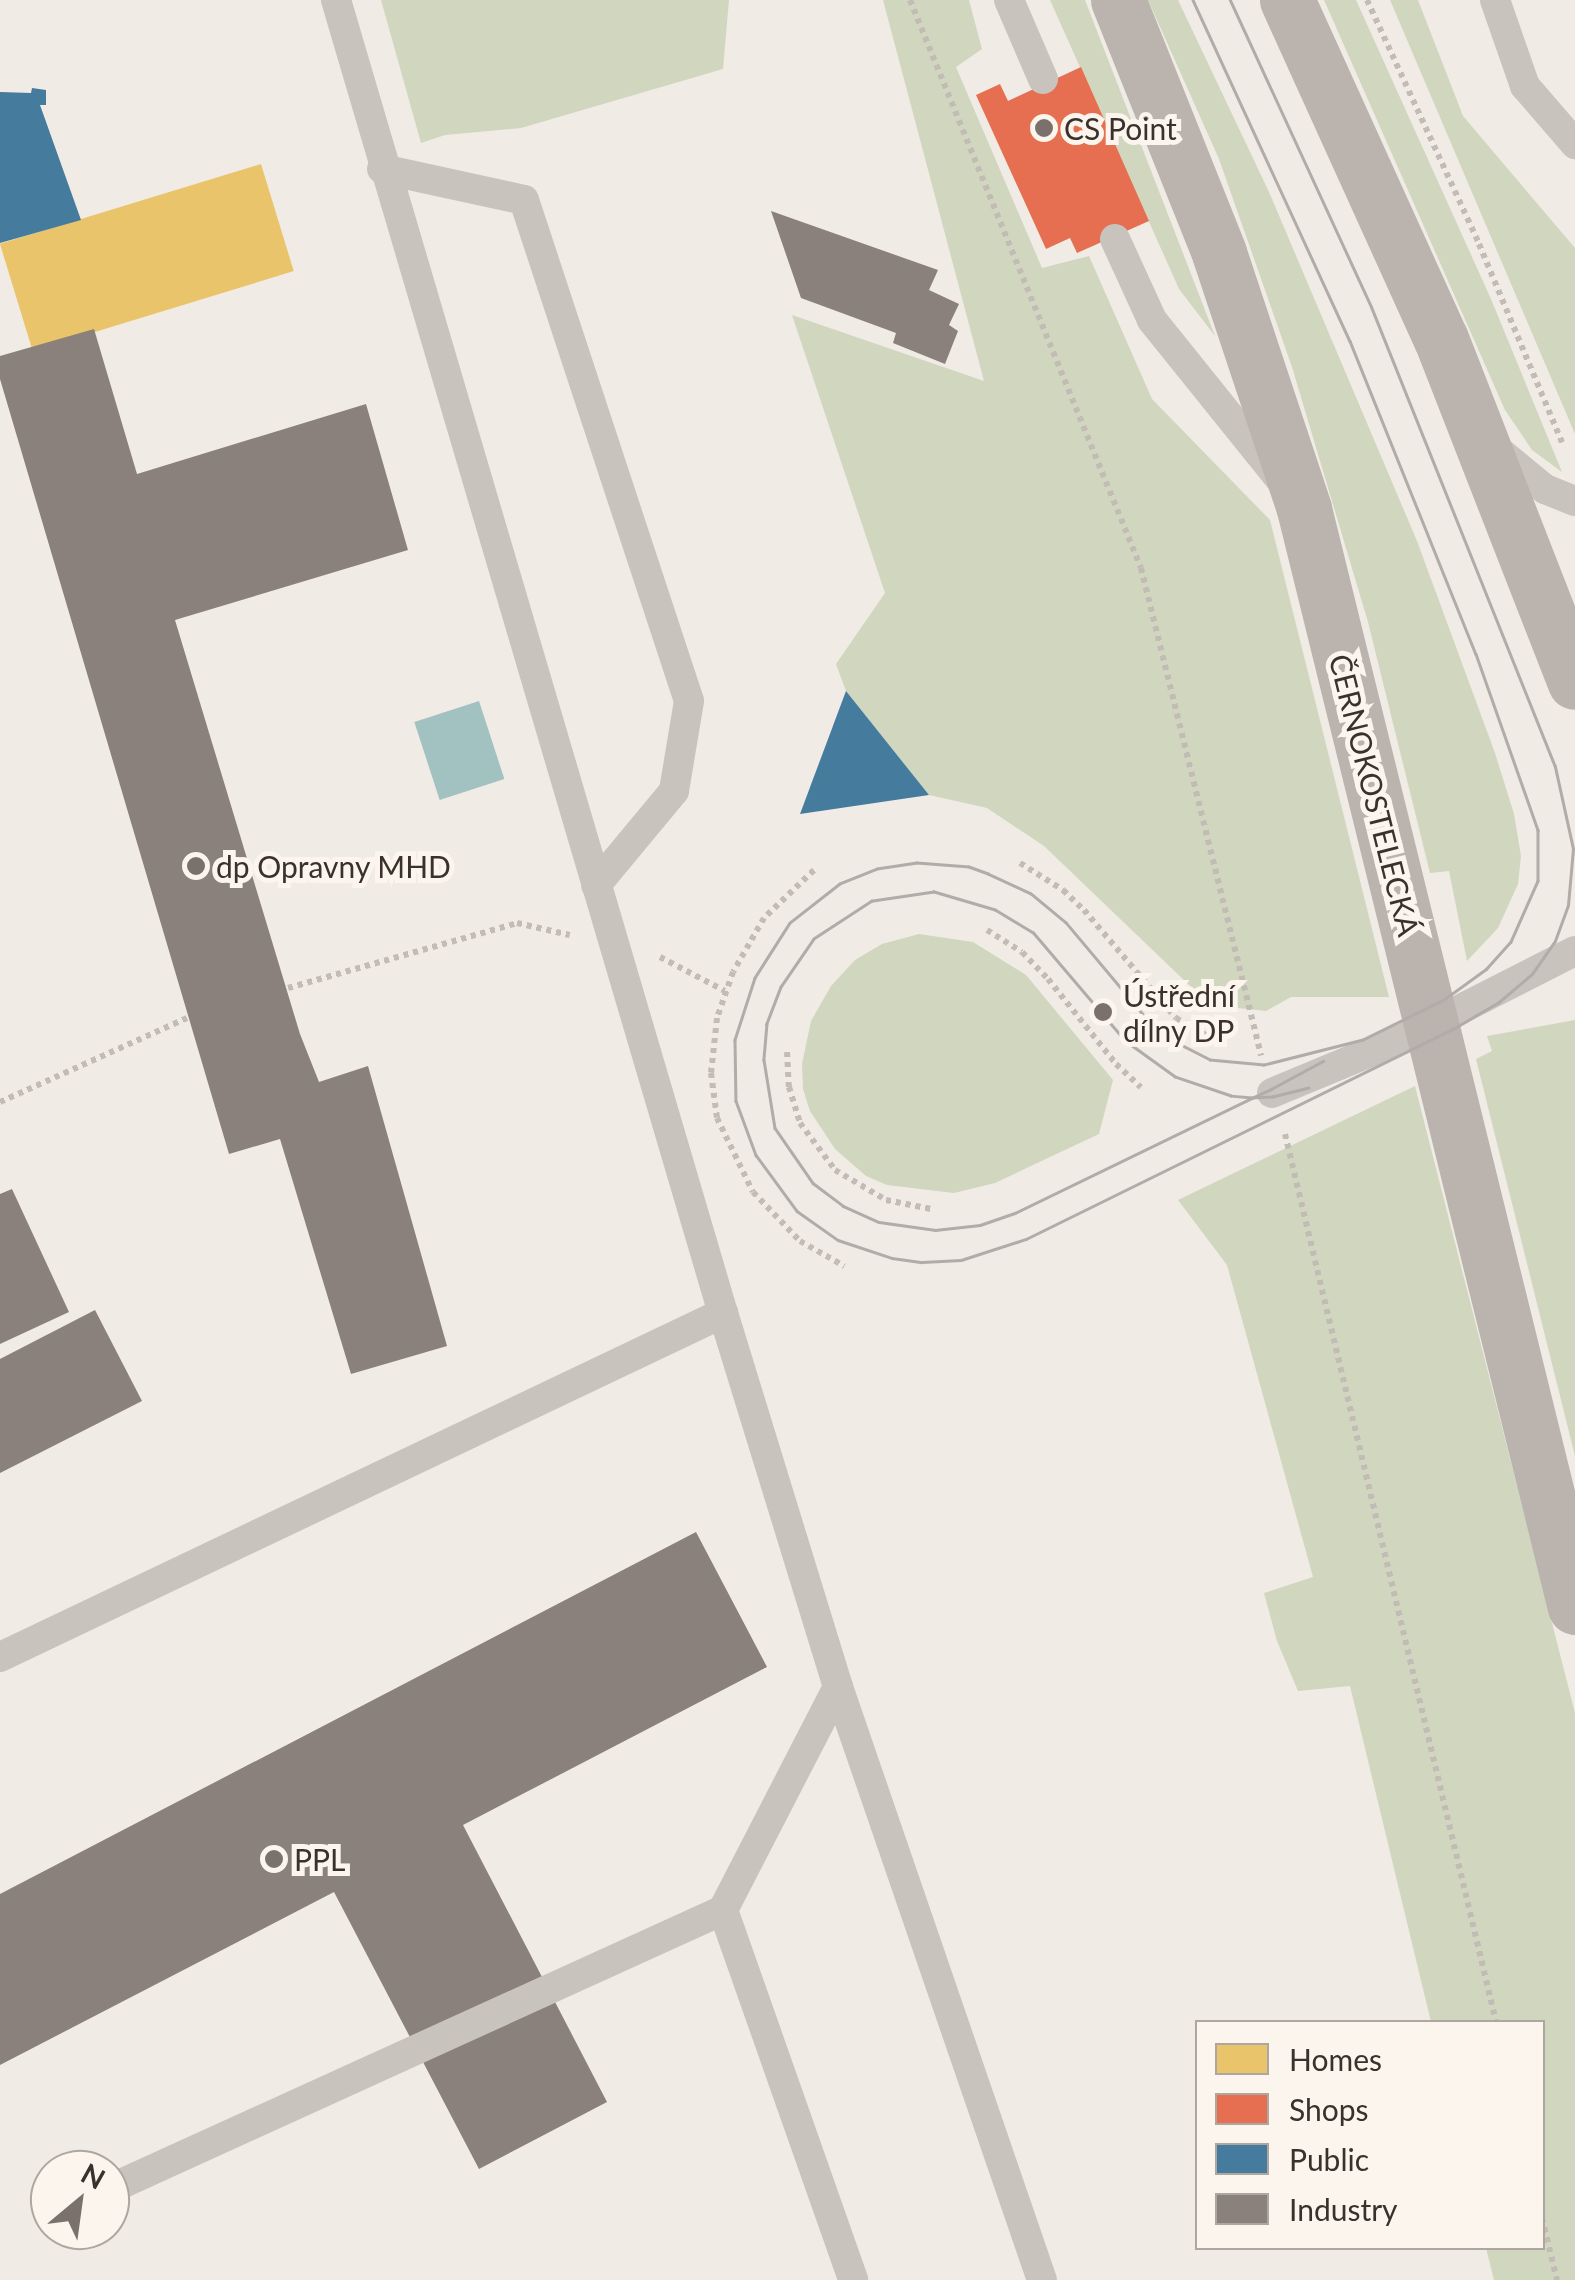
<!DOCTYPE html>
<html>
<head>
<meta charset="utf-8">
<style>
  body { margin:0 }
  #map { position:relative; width:1575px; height:2280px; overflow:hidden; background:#f0ebe5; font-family:Lato,sans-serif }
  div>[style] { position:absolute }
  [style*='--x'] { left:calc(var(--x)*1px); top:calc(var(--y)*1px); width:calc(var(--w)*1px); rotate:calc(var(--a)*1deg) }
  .green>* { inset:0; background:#d1d6bf }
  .water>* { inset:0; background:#a1c2c1; transform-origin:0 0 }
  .homes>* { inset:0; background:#e9c46a; transform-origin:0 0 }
  .shops>* { inset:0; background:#e76f51 }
  .public>* { inset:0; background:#457b9d }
  .industry>* { inset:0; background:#8a817c }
  .path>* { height:6px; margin-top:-3px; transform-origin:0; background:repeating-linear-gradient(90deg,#c2bbb6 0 5px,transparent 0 10px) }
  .service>* { height:30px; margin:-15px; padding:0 15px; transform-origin:15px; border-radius:15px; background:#c9c3be }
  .secondary>* { height:55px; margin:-27.5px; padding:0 27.5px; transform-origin:27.5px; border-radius:27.5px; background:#bab3ae }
  .tram>* { height:2.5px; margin:-1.25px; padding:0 1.25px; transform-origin:1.25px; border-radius:1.25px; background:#b1aca8 }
  .dots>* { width:28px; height:28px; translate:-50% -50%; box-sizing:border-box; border:5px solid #fbf5ee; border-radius:50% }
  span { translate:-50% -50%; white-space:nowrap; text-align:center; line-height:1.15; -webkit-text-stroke:10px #fbf5ee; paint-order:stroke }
  .poi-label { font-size:30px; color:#3b302b }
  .left { translate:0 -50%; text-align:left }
  .street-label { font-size:30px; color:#3b302b }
  .legend { position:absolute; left:1195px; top:2020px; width:350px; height:230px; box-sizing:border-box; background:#fbf5ee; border:2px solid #aea6a0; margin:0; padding:12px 18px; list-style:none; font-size:30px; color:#3b302b }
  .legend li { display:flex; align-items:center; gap:20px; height:50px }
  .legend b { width:50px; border:2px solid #aea6a0 }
  .north { position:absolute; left:30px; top:2150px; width:100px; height:100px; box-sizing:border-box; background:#fbf5ee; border:2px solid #aea6a0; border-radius:50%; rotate:29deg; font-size:28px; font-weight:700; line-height:40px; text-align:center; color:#3b302b }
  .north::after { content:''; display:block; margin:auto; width:35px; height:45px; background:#7a716c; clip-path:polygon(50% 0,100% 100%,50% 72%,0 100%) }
</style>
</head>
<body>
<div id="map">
  <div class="green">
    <div style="clip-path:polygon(381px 0,729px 0,723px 69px,521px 128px,445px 135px,421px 143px)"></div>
    <div style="clip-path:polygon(883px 0,969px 0,982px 49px,956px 67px,1042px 268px,1089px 256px,1152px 399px,1270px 520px,1389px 997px,1291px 997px,1266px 1011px,1210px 1005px,1044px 846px,987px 808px,929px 795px,846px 691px,836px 664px,885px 593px,792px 315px,984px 381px)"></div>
    <div style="clip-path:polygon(1050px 0,1085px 0,1215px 336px,1179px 289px)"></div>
    <div style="clip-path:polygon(1148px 0,1178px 0,1269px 192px,1417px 541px,1495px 753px,1514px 814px,1521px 856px,1518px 884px,1498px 928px,1467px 961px,1449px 871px,1430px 873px,1368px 622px,1292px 367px,1219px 159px)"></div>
    <div style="clip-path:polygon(1324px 0,1356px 0,1491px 299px,1562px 472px,1532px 450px,1505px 410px)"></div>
    <div style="clip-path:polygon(1390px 0,1418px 0,1463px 116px,1575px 248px,1575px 434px)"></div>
    <div style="clip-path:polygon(919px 934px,973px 942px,1026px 975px,1113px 1080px,1099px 1134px,995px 1183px,954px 1193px,887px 1185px,866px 1176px,835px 1149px,810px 1111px,803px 1089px,802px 1064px,811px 1021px,831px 986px,855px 960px,882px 944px)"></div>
    <div style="clip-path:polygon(1575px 1020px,1575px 1456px,1476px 1059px,1492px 1051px,1487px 1036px)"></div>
    <div style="clip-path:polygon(1415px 1086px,1575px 1713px,1575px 2280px,1494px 2280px,1486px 2248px,1542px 2248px,1542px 2022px,1431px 2022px,1350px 1686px,1298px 1691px,1277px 1641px,1264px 1593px,1313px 1577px,1227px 1265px,1178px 1200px)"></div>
  </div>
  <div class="water">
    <div style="left:479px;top:701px;width:82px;height:68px;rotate:72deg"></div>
  </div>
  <div class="homes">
    <div style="left:261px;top:164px;width:112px;height:273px;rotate:73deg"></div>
  </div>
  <div class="shops">
    <div style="clip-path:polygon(1081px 67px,1149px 221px,1077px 253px,1070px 238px,1046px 249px,976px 95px,1000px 84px,1008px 101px)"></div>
  </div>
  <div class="public">
    <div style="clip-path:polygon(32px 88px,46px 90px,46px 105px,40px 105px,81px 220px,0 243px,0 92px,31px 93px)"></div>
    <div style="clip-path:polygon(846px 691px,929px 795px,800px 814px)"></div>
  </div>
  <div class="industry">
    <div style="clip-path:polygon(771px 211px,938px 270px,929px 290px,959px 304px,949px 325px,958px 331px,945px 364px,893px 343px,896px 333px,801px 298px)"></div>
    <div style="clip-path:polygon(94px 329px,137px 474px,366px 404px,408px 550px,175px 620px,300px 1034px,319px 1082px,368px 1066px,447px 1346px,351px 1374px,280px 1139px,229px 1154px,0 379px,0 356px)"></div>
    <div style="clip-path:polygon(12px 1189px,69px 1312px,0 1344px,0 1194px)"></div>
    <div style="clip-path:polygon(95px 1310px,142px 1401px,0 1473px,0 1359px)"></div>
    <div style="clip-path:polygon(696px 1532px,767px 1667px,463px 1825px,607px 2102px,479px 2169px,334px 1892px,0 2065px,0 1894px)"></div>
  </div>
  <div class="path">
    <div style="--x:910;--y:0;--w:613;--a:67.87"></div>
    <div style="--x:1141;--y:568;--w:502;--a:76.16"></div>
    <div style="--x:1367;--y:0;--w:268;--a:65.3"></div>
    <div style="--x:1479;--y:244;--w:220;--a:67.3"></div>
    <div style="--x:1020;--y:863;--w:51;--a:32.1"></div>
    <div style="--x:1063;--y:890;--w:29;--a:44"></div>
    <div style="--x:1084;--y:910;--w:142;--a:49.6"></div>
    <div style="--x:1176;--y:1018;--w:43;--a:29.6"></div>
    <div style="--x:814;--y:870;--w:69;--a:136.2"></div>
    <div style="--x:764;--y:918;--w:62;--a:119.9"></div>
    <div style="--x:733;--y:972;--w:49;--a:109.2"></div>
    <div style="--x:717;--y:1018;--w:55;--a:96.2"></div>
    <div style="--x:711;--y:1073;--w:45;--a:82.4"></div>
    <div style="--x:717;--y:1118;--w:82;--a:64.1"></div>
    <div style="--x:753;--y:1192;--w:68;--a:46.2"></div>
    <div style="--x:800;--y:1241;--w:51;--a:29.6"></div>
    <div style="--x:987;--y:930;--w:41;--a:32.2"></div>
    <div style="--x:1022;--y:952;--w:37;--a:46"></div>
    <div style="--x:1048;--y:979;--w:109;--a:51.3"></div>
    <div style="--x:1116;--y:1064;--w:34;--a:43"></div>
    <div style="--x:660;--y:957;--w:73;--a:27.6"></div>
    <div style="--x:288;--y:988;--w:238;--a:-15.8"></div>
    <div style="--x:517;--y:923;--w:54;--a:12.8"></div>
    <div style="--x:787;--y:1052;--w:35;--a:87"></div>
    <div style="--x:789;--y:1087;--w:38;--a:73"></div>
    <div style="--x:800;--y:1123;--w:59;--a:53.3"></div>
    <div style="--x:835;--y:1170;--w:59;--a:30.5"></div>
    <div style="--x:886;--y:1200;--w:46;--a:11.3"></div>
    <div style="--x:0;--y:1102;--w:205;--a:-24.2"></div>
    <div style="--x:1285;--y:1134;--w:913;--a:76.63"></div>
    <div style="--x:1542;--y:2218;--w:64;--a:76.4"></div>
  </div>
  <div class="service">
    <div style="--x:336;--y:0;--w:1369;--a:73.58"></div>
    <div style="--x:723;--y:1313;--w:391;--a:72.9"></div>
    <div style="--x:838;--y:1687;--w:627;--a:71.02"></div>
    <div style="--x:1009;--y:0;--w:86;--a:66.7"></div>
    <div style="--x:1495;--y:0;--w:91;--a:70.8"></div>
    <div style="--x:1525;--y:86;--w:77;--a:49.2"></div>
    <div style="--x:382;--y:169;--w:145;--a:12.3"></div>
    <div style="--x:524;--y:200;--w:527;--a:71.77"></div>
    <div style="--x:689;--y:701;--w:91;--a:99.5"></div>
    <div style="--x:674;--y:791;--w:122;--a:129.7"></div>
    <div style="--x:1115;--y:239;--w:89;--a:65.4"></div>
    <div style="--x:1152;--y:320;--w:203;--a:51.2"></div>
    <div style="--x:1495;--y:448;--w:65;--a:39.4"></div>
    <div style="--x:1545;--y:489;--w:32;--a:22"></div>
    <div style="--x:1272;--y:1093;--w:141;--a:-22.6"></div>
    <div style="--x:1402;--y:1039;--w:194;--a:-27"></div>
    <div style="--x:0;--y:1657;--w:801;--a:-25.44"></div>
    <div style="--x:838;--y:1687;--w:251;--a:117.3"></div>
    <div style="--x:723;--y:1910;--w:392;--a:70.6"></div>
    <div style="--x:110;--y:2189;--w:674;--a:-24.47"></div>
  </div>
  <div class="secondary">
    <div style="--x:1118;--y:0;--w:272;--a:68.2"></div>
    <div style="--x:1219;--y:253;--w:270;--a:71.6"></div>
    <div style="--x:1304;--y:509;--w:1131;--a:76.14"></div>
    <div style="--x:1287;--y:0;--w:372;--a:65.6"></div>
    <div style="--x:1441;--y:339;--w:368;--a:68.7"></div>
  </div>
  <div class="tram">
    <div style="--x:1193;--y:0;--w:375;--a:65.3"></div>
    <div style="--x:1350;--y:341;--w:337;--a:68.1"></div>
    <div style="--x:1476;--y:654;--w:187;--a:70.6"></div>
    <div style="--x:1538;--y:830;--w:51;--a:90"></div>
    <div style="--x:1538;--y:881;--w:67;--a:113.9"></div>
    <div style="--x:1511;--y:942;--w:36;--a:132"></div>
    <div style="--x:1487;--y:969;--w:53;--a:144.2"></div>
    <div style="--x:1444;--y:1000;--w:90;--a:153.7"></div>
    <div style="--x:1363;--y:1040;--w:102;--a:165.8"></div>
    <div style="--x:1264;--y:1065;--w:54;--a:-174.7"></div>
    <div style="--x:1210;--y:1060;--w:57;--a:-153"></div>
    <div style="--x:1159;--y:1034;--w:145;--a:-130"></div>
    <div style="--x:1066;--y:923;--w:45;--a:-140.4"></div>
    <div style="--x:1031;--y:894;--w:47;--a:-155.1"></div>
    <div style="--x:988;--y:874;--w:20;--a:-160"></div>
    <div style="--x:969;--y:867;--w:52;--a:-175.6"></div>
    <div style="--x:917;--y:863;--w:40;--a:171.5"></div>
    <div style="--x:877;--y:869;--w:40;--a:158"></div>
    <div style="--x:840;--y:884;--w:63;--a:142"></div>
    <div style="--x:790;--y:923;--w:65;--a:122.5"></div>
    <div style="--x:755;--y:978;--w:65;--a:107.9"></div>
    <div style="--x:735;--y:1040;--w:61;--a:89.1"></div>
    <div style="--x:736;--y:1101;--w:58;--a:69.7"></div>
    <div style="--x:756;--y:1155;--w:69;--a:53.8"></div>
    <div style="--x:797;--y:1211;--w:50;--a:35.3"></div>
    <div style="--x:838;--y:1240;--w:57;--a:18.4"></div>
    <div style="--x:892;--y:1258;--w:30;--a:8"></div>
    <div style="--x:922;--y:1262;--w:39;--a:-3"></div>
    <div style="--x:961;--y:1260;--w:68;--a:-17.9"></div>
    <div style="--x:1026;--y:1239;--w:482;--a:-26.2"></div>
    <div style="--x:1458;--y:1026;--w:48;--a:-30.3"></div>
    <div style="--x:1499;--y:1002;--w:43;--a:-40.3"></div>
    <div style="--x:1532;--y:974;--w:40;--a:-55.1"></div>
    <div style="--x:1555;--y:941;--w:38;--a:-70"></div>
    <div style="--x:1568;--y:905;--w:56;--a:-84.9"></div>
    <div style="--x:1573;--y:849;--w:84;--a:-102.4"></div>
    <div style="--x:1555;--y:767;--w:495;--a:-111.8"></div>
    <div style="--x:1371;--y:307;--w:338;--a:-114.7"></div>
    <div style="--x:1309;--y:1088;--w:37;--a:166"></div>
    <div style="--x:1273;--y:1097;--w:21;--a:177"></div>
    <div style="--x:1252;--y:1098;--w:21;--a:-175"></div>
    <div style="--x:1231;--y:1096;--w:59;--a:-161.3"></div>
    <div style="--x:1175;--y:1077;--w:62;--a:-144.2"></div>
    <div style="--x:1125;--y:1041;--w:142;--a:-130.4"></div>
    <div style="--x:1033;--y:933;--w:44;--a:-148.8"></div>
    <div style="--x:995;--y:910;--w:64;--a:-163.6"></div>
    <div style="--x:934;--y:892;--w:63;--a:171.7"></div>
    <div style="--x:872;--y:901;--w:69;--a:146.8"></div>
    <div style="--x:814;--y:939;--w:58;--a:124.5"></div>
    <div style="--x:781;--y:987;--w:40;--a:111"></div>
    <div style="--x:767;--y:1024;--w:36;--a:95"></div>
    <div style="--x:764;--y:1060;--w:69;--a:80.8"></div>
    <div style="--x:775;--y:1128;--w:67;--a:55.4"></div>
    <div style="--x:813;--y:1183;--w:38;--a:37"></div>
    <div style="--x:843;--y:1206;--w:39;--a:24"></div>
    <div style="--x:879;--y:1222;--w:57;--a:8.1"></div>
    <div style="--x:935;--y:1230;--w:45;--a:-6.3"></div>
    <div style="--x:980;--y:1225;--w:37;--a:-19"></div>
    <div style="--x:1015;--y:1213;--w:263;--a:-25.9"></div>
    <div style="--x:1252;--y:1098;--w:21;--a:-25"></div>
    <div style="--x:1271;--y:1089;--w:59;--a:-28.3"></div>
  </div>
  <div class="dots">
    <div style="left:1044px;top:128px;background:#7a716c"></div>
    <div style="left:196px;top:866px;background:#7a716c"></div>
    <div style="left:1103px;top:1012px;background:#7a716c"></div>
    <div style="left:274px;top:1859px;background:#7a716c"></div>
  </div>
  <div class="poi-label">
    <span class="left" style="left:1064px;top:128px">CS Point</span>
    <span class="left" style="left:216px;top:866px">dp Opravny MHD</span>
    <span class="left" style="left:1123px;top:1012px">Ústřední<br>dílny DP</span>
    <span class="left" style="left:294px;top:1859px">PPL</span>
  </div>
  <div class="street-label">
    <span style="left:1375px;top:795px;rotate:76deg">ČERNOKOSTELECKÁ</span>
  </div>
  <ul class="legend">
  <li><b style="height:28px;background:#e9c46a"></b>Homes</li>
  <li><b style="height:28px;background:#e76f51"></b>Shops</li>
  <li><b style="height:28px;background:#457b9d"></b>Public</li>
  <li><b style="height:28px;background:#8a817c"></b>Industry</li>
  </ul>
  <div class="north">N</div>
</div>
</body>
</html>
